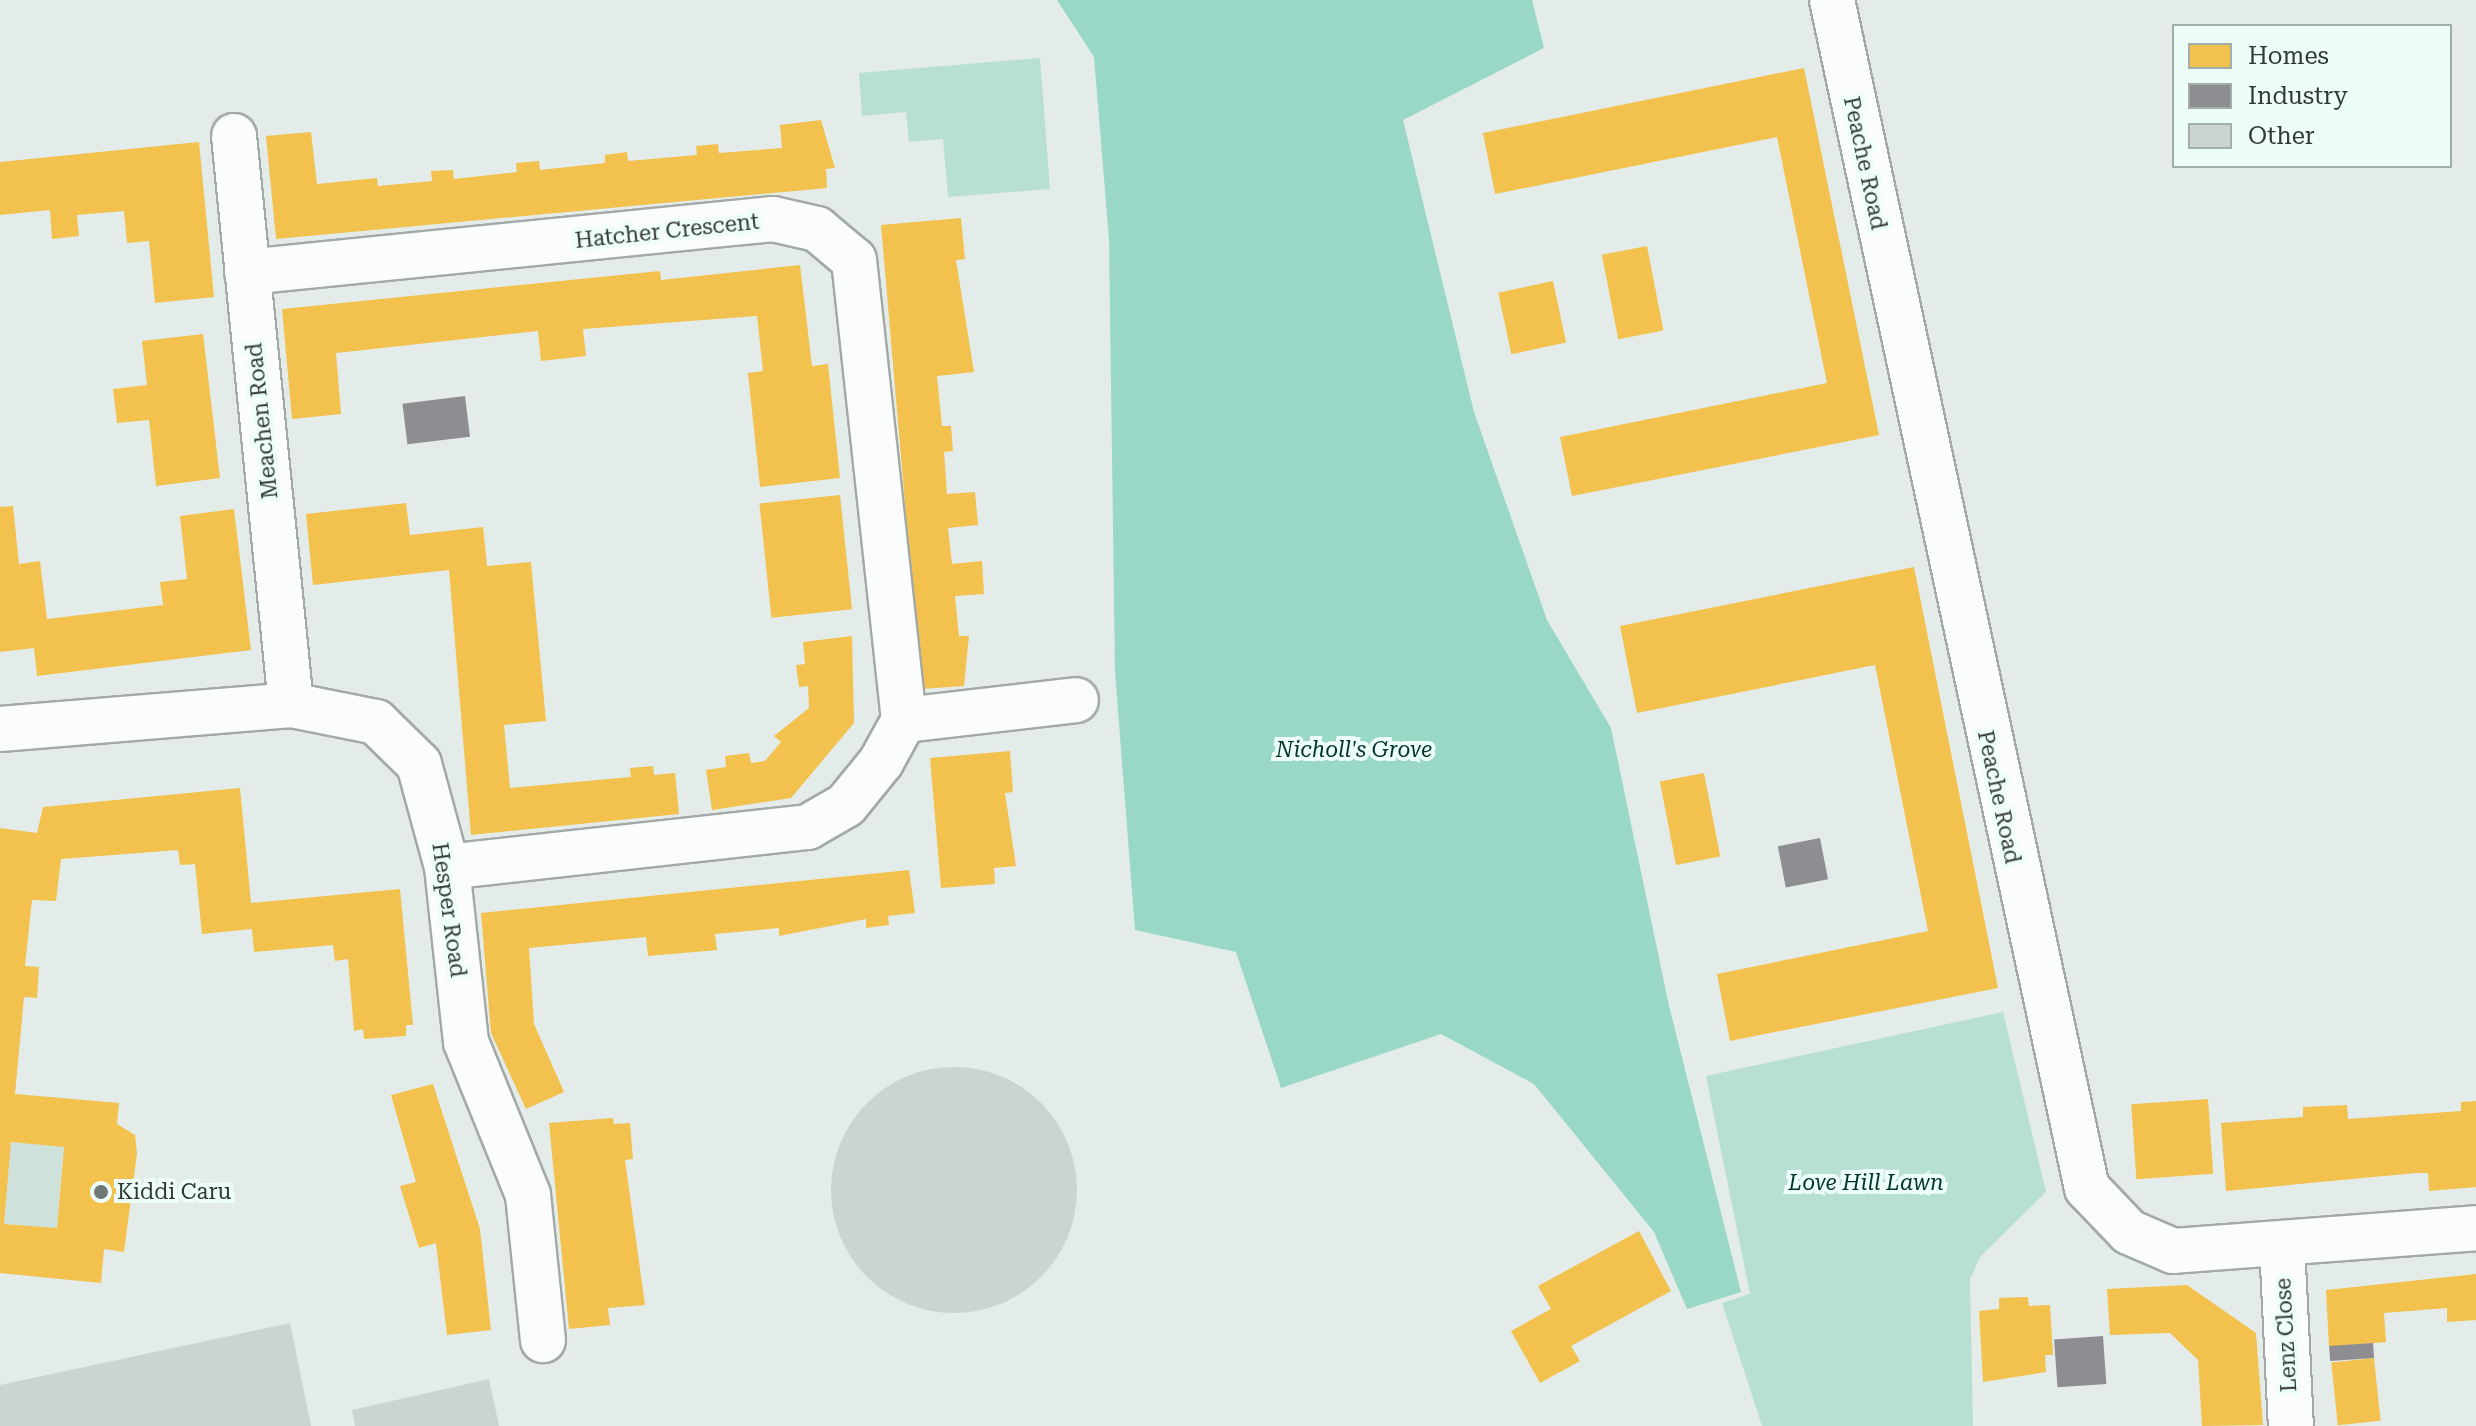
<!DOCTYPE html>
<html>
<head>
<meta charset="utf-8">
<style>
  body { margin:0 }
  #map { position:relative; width:2476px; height:1426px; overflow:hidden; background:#e3ece9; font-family:"Roboto Serif",serif }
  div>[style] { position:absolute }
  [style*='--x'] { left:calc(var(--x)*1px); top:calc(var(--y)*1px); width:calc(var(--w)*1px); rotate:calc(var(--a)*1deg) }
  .built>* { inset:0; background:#cfe1db; transform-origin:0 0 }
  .green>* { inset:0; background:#b8dfd3 }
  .forest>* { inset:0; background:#99d8c7 }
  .homes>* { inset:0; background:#f2c14e; transform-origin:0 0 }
  .industry>* { inset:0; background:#8d8d92; transform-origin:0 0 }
  .building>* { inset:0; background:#ccd4d1 }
  .round { border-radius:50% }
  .roads { filter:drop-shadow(2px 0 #a2a9a6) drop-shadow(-2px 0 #a2a9a6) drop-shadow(0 2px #a2a9a6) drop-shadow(0 -2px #a2a9a6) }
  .minor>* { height:44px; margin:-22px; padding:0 22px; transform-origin:22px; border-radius:22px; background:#fbfcfc }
  .dots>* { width:22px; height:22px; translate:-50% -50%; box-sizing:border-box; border:4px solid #edfdf8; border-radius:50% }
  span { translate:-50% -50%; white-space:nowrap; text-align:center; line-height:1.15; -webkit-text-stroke:8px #edfdf8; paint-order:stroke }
  .street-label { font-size:22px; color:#323836 }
  .park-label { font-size:22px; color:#003529; font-style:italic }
  .poi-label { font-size:22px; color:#323836 }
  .left { translate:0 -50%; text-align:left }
  .legend { position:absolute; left:2172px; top:24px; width:280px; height:144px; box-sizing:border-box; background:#edfdf8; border:2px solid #a2aeaa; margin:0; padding:10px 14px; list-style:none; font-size:24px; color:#323836 }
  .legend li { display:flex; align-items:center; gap:16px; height:40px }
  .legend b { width:40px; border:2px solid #a2aeaa }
</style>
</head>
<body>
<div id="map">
  <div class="built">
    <div style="left:11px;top:1142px;width:53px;height:82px;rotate:5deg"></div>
  </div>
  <div class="green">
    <div style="clip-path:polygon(1040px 58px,1050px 189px,948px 197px,943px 139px,909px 142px,906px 112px,862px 116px,859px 73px)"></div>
    <div style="clip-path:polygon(2003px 1012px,2046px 1192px,1980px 1257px,1970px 1279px,1973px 1426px,1762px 1426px,1722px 1303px,1750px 1294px,1706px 1076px)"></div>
  </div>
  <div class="forest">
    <div style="clip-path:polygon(1057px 0,1532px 0,1544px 48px,1403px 120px,1474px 412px,1547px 620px,1611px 728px,1669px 1006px,1741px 1292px,1687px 1309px,1654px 1232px,1534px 1084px,1441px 1034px,1281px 1088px,1236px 952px,1135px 930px,1115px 672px,1109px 239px,1094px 57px)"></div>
  </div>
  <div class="homes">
    <div style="clip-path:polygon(1804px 68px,1879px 435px,1572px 496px,1560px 437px,1827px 383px,1777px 137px,1495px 194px,1483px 133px)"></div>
    <div style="clip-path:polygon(821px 120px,835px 168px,826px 169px,827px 188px,276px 239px,266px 136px,311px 132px,317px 184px,377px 178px,378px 186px,432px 181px,431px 171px,453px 170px,454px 179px,517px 172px,516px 163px,539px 161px,540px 170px,605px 163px,605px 155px,627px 152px,628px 161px,697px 155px,696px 146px,718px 144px,719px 153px,782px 148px,780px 125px)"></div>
    <div style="clip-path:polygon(199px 142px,214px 297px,155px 303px,149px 241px,127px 243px,124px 211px,77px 215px,79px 236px,52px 239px,50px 210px,0 215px,0 162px)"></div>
    <div style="clip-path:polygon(961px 218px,965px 259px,956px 260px,974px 372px,937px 376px,942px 426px,951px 426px,953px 451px,944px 452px,947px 494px,975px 492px,978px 525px,948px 528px,952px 564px,982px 561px,984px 594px,955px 596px,959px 636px,969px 636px,964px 686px,921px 689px,881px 225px)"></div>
    <div style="left:1647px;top:246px;width:86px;height:46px;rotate:79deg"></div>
    <div style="clip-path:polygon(800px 265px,812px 366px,828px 364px,840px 478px,760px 487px,748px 373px,763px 371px,757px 316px,583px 329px,586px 356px,541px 361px,538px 331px,336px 353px,341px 414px,292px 419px,282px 309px,660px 271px,661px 280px)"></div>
    <div style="left:1553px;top:281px;width:63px;height:56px;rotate:78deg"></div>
    <div style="clip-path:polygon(203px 334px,220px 478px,156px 486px,149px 420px,117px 423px,113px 389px,147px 385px,142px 341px)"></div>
    <div style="left:840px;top:495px;width:115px;height:81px;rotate:84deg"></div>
    <div style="clip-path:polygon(406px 503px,410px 535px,483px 527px,487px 566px,531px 562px,546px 721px,504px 725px,510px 788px,631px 777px,630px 768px,653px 766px,654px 775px,675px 773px,679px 814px,471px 835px,449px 570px,313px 585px,306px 514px)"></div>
    <div style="clip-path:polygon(13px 506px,19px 564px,40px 561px,47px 619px,163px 605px,160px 582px,187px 579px,180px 516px,234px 509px,251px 650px,37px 676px,34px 648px,0 652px,0 507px)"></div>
    <div style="clip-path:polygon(1914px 567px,1998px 988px,1730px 1041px,1717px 974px,1928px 931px,1875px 665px,1637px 713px,1620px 626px)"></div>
    <div style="clip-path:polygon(852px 636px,854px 723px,791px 798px,712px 810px,706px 770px,726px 767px,725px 756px,749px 753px,751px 763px,765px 761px,781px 742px,774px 736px,809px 708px,808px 686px,799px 687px,796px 665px,805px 664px,803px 642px)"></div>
    <div style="clip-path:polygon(1010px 751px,1013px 792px,1005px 793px,1016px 866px,994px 868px,995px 884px,941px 888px,930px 758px)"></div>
    <div style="left:1704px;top:773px;width:85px;height:45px;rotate:79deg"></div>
    <div style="clip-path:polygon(evenodd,240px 788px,251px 903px,400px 889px,413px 1025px,406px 1025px,406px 1036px,364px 1039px,363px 1029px,354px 1031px,348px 959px,335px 961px,333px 945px,254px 952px,252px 929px,202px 934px,195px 864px,180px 865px,178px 850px,61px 859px,56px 901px,32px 900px,25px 966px,39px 967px,37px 998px,24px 997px,15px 1094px,119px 1103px,117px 1124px,135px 1135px,137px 1153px,124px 1252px,104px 1249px,101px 1283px,0 1273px,0 828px,37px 833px,43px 807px,240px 788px,11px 1142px,64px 1147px,57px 1228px,4px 1224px,11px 1142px)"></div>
    <div style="clip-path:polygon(909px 870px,915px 913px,888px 916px,889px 925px,866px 928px,866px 919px,779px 936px,779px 928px,715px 934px,717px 950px,648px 956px,646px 937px,529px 948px,534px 1024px,564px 1092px,526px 1109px,491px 1033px,481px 913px)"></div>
    <div style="clip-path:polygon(433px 1084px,480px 1229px,491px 1330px,447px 1335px,436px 1243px,419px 1248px,400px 1186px,416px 1182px,391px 1095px)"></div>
    <div style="left:2208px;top:1099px;width:75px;height:77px;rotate:86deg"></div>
    <div style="clip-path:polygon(2476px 1101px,2476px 1187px,2429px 1191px,2428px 1173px,2416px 1173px,2226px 1191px,2221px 1123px,2303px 1117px,2303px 1107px,2347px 1105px,2348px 1119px,2461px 1111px,2461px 1102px)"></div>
    <div style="clip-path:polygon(613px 1118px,614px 1124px,630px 1123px,633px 1159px,625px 1160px,645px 1305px,608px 1308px,610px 1325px,569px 1329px,549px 1123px)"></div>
    <div style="clip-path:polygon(1639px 1231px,1671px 1291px,1571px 1346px,1580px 1361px,1540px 1383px,1511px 1331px,1551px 1309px,1538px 1286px)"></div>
    <div style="clip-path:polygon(2476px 1274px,2476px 1320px,2447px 1322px,2447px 1308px,2384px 1313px,2386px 1342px,2329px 1347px,2326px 1290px)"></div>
    <div style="clip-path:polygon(2187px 1285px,2256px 1333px,2263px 1425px,2202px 1426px,2198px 1360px,2170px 1333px,2110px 1335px,2107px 1289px)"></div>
    <div style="clip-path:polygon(2028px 1297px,2029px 1306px,2050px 1305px,2053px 1355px,2045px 1355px,2046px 1372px,1983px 1382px,1979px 1311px,1999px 1309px,1999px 1298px)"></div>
    <div style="left:2374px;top:1358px;width:63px;height:43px;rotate:84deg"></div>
  </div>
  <div class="industry">
    <div style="left:465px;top:396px;width:41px;height:63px;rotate:83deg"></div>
    <div style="left:1820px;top:838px;width:42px;height:43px;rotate:79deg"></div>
    <div style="left:2103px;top:1336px;width:48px;height:49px;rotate:86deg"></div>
    <div style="left:2373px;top:1343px;width:15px;height:44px;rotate:86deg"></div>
  </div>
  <div class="building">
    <div class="round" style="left:831px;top:1067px;width:246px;height:246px"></div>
    <div style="clip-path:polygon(290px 1323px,311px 1426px,0 1426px,0 1385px)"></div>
    <div style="clip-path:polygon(489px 1379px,499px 1426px,355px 1426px,352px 1410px)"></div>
  </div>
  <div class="roads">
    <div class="minor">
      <div style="--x:1832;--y:0;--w:1215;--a:77.89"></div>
      <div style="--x:2087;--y:1188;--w:61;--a:46.3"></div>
      <div style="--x:2129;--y:1232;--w:48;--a:23.4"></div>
      <div style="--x:2173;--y:1251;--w:304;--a:-4.3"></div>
      <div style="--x:234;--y:136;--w:572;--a:84.28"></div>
      <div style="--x:247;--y:272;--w:529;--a:-5.75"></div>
      <div style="--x:773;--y:219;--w:45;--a:12.8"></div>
      <div style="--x:817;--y:229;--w:48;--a:40"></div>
      <div style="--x:854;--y:260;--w:463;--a:83.8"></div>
      <div style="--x:904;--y:720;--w:48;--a:118.7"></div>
      <div style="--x:881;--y:762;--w:55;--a:129.1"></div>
      <div style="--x:846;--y:805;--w:44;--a:149.9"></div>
      <div style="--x:808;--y:827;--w:363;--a:173.7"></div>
      <div style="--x:904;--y:720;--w:173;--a:-6.6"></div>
      <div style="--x:0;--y:729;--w:292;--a:-4.7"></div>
      <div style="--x:291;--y:705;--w:87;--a:11.3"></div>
      <div style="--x:376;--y:722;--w:60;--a:44.3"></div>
      <div style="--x:419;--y:764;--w:107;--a:74.8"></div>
      <div style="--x:447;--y:867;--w:176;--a:83.8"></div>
      <div style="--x:466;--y:1042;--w:165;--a:67.9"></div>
      <div style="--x:528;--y:1195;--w:146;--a:84.1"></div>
      <div style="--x:2282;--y:1244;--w:182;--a:87.2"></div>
    </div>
  </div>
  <div class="dots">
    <div style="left:101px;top:1192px;background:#707775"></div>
  </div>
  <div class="street-label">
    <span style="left:1865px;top:163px;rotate:78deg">Peache Road</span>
    <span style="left:667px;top:231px;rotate:-6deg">Hatcher Crescent</span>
    <span style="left:262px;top:421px;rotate:-96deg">Meachen Road</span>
    <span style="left:1999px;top:797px;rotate:78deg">Peache Road</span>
    <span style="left:449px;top:910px;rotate:82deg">Hesper Road</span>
    <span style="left:2286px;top:1335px;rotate:-93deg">Lenz Close</span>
  </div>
  <div class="park-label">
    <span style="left:1354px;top:750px">Nicholl's Grove</span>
    <span style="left:1866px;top:1183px">Love Hill Lawn</span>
  </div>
  <div class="poi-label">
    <span class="left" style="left:117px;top:1192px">Kiddi Caru</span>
  </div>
  <ul class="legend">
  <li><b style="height:22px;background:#f2c14e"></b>Homes</li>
  <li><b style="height:22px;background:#8d8d92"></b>Industry</li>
  <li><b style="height:22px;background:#ccd4d1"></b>Other</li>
  </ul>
</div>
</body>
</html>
